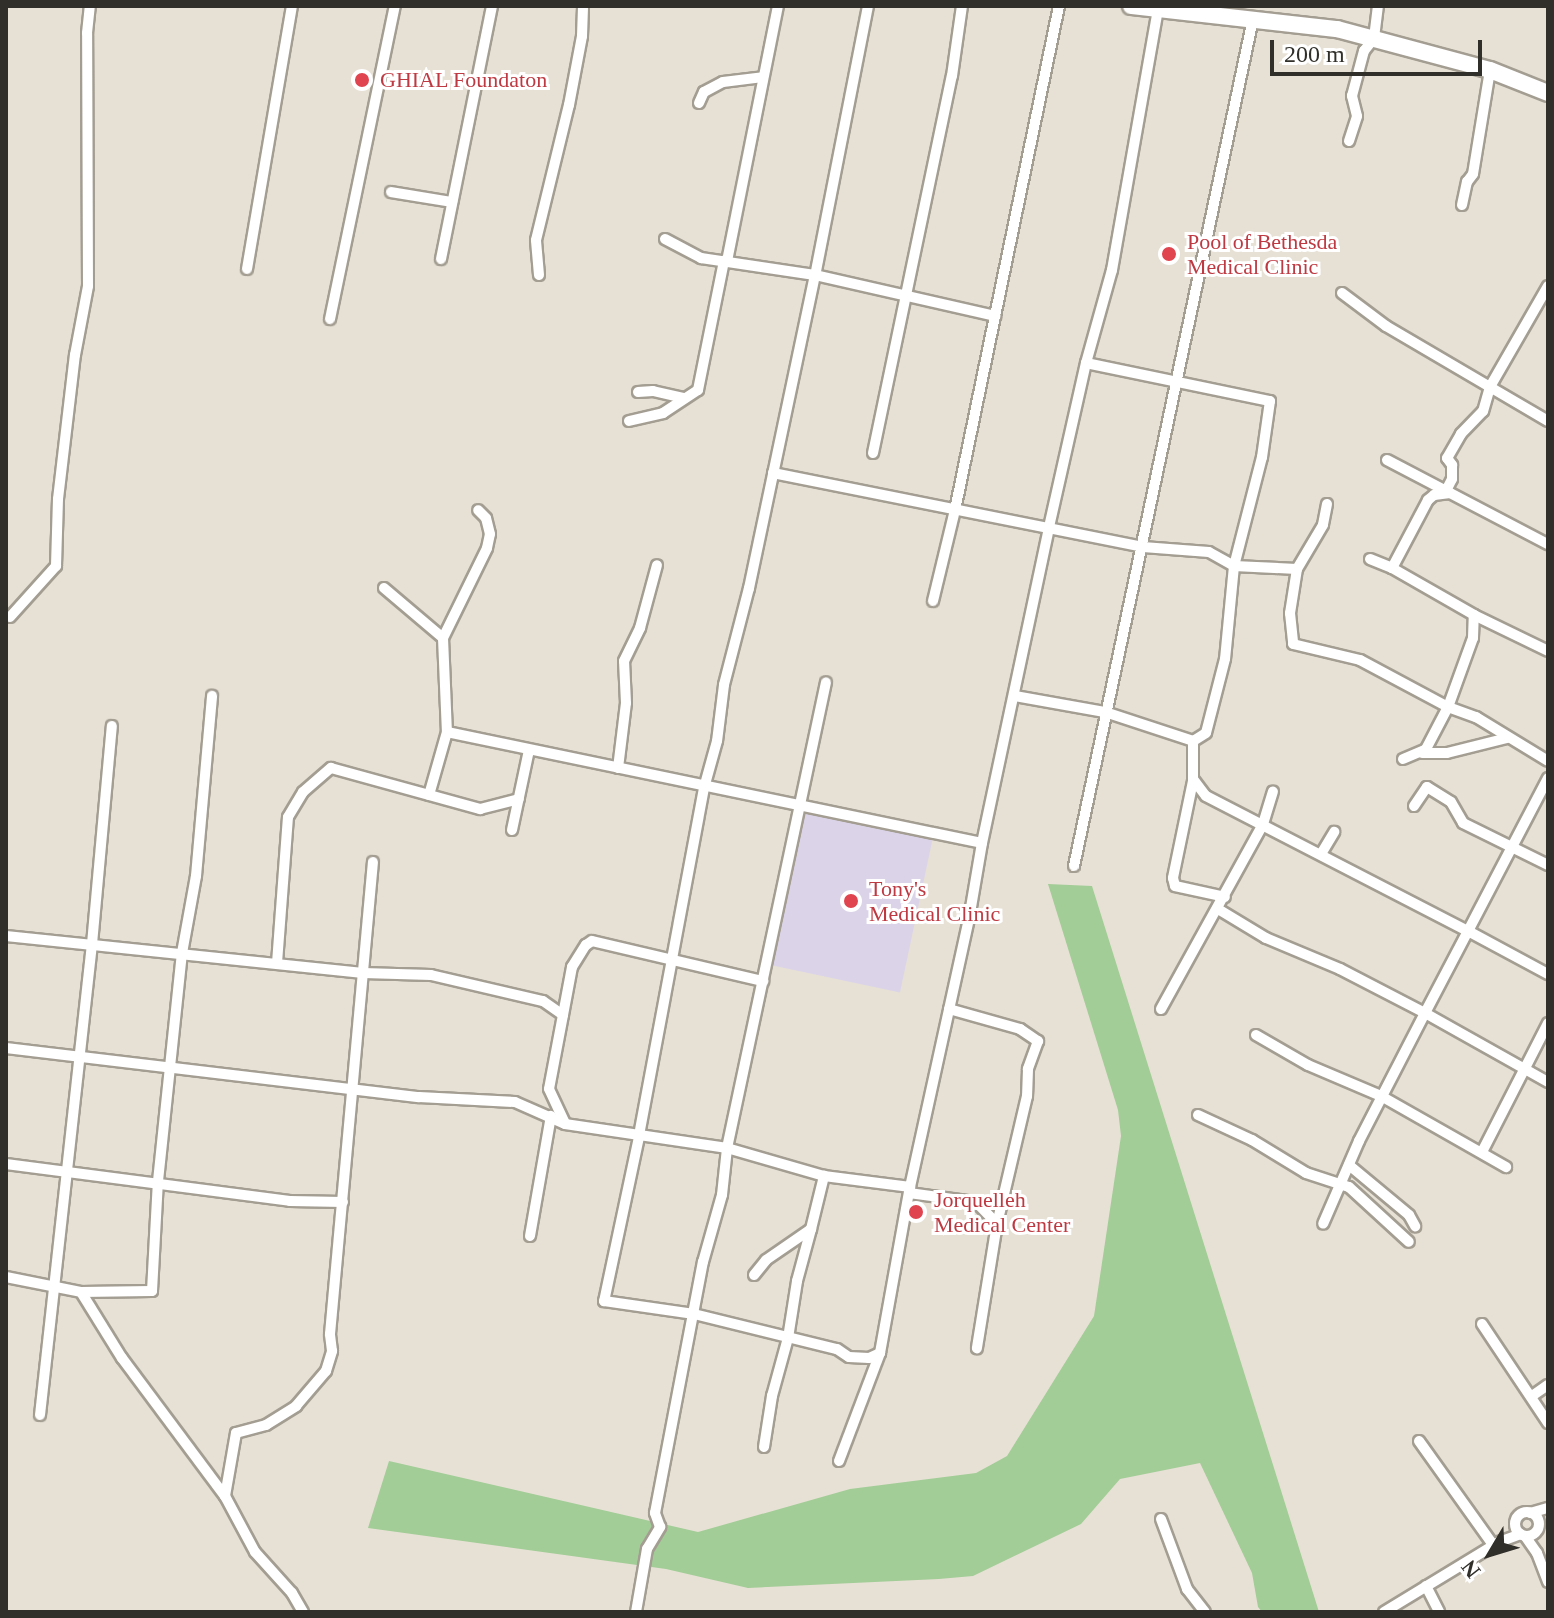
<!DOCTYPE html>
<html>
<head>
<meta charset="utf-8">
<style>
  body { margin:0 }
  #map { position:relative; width:1554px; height:1618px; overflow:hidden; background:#e7e1d5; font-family:"Times New Roman",serif }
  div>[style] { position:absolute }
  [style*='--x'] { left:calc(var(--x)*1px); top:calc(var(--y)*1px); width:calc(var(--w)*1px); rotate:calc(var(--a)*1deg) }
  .medical>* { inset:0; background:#dbd4e9; transform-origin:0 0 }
  .green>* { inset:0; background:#a2cd97 }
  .roads { filter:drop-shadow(2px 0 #a39d92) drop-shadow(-2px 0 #a39d92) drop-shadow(0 2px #a39d92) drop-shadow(0 -2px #a39d92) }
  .minor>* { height:10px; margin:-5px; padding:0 5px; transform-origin:5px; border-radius:5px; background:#fff }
  .minor>.ring { margin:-5px; padding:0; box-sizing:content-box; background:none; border:10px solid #fff; border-radius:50% }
  .highway>* { height:16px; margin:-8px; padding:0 8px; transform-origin:8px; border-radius:8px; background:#fff }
  .dots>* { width:22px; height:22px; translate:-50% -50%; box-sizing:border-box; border:4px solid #fff; border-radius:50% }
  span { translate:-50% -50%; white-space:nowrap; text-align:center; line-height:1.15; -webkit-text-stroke:6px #fff; paint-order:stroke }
  .health-label { font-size:22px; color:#be3a42 }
  .left { translate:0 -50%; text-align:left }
  .frame { position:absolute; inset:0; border:8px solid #312f2a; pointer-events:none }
  .north { position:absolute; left:1450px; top:1514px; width:80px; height:80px; -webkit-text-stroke:6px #fff; paint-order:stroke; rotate:232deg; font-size:22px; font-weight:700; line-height:32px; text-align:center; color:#312f2a }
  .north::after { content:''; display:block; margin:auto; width:28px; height:36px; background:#312f2a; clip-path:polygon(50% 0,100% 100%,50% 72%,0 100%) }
  .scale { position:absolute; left:1270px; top:40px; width:212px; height:36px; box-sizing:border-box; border:4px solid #312f2a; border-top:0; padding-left:10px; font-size:24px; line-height:28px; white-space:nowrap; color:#312f2a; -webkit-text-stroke:6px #fff; paint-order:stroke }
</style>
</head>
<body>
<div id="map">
  <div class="medical">
    <div style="left:801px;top:809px;width:135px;height:159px;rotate:12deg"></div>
  </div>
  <div class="green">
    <div style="clip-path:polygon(1048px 884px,1092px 886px,1319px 1612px,1262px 1612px,1258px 1607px,1252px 1573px,1200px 1463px,1120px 1479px,1081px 1524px,973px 1576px,939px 1579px,748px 1588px,666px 1569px,368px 1528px,389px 1461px,698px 1532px,850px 1489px,976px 1473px,1007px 1456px,1094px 1316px,1121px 1136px,1118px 1110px)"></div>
  </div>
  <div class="roads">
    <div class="minor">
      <div style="--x:868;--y:6;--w:274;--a:101.1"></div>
      <div style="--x:815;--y:275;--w:320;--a:101.9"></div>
      <div style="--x:749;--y:588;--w:100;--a:104.5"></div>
      <div style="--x:724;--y:685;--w:56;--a:97.1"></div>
      <div style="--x:717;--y:741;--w:49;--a:105.5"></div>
      <div style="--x:704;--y:788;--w:355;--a:100.6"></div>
      <div style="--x:639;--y:1137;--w:168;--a:102"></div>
      <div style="--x:604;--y:1301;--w:91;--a:8.2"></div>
      <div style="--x:694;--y:1314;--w:147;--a:13.8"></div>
      <div style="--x:837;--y:1349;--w:14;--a:34"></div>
      <div style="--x:849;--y:1357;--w:20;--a:3"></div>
      <div style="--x:869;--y:1358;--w:12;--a:-24"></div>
      <div style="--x:699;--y:103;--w:12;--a:-66"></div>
      <div style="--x:704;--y:92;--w:21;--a:-28"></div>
      <div style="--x:723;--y:82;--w:38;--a:-7"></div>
      <div style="--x:1349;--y:141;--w:26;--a:-72"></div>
      <div style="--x:1357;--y:116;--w:21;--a:-104"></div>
      <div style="--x:1352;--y:96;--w:47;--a:-75.1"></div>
      <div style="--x:1364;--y:51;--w:16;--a:-52"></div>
      <div style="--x:1374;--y:38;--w:32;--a:-83"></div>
      <div style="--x:391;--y:192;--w:62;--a:9.3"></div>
      <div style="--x:1462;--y:205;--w:24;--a:-78"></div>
      <div style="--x:1467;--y:182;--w:10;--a:-53"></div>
      <div style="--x:1473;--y:174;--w:105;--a:-80.7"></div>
      <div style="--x:665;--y:239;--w:41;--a:27.8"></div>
      <div style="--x:701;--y:258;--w:115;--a:8.5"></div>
      <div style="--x:815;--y:275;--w:185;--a:12.8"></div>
      <div style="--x:441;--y:259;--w:258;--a:-78.6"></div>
      <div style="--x:727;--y:261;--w:260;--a:-78.7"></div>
      <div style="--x:247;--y:269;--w:267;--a:-80.3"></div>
      <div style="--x:539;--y:275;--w:35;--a:-95"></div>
      <div style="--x:536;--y:240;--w:139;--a:-76.3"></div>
      <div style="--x:569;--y:105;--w:70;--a:-79.3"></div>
      <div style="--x:582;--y:36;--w:30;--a:-88"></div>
      <div style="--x:1548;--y:286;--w:116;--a:119.9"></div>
      <div style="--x:1490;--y:387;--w:67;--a:30.4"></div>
      <div style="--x:1342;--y:293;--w:55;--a:36.9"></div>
      <div style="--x:1386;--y:326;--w:121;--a:30.4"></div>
      <div style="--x:1490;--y:387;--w:25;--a:106"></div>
      <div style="--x:1483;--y:411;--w:32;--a:134"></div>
      <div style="--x:1461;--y:434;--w:28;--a:120"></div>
      <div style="--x:1447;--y:458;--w:9;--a:54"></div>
      <div style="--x:1452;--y:465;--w:14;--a:90"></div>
      <div style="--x:1452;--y:479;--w:13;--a:117"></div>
      <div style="--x:330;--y:319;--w:320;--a:-78.3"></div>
      <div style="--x:1086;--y:363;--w:188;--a:11.7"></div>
      <div style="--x:1270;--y:401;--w:57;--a:98.1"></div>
      <div style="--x:1262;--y:457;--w:113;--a:104.4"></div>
      <div style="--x:1234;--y:566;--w:93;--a:95.5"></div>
      <div style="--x:1225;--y:659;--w:76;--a:104.4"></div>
      <div style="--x:1206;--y:733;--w:15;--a:148"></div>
      <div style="--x:638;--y:392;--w:15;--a:-4"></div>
      <div style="--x:653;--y:391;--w:32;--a:13"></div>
      <div style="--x:629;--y:421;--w:35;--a:-13"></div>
      <div style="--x:663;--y:413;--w:42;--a:-33.3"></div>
      <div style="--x:698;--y:390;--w:132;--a:-78.6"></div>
      <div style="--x:873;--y:453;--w:385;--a:-78.2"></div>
      <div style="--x:952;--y:76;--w:71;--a:-81.9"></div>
      <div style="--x:1387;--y:460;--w:182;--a:27.6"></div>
      <div style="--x:773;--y:473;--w:377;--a:11.3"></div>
      <div style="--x:1143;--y:547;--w:66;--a:4.3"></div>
      <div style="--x:1209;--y:552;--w:29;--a:29"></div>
      <div style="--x:1234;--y:566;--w:63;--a:2.7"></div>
      <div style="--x:1450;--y:493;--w:16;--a:173"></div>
      <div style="--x:1434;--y:495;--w:8;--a:140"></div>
      <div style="--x:1428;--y:500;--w:77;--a:117.9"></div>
      <div style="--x:1392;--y:568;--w:95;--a:29.8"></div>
      <div style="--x:1474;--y:615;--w:82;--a:25.9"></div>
      <div style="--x:1327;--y:504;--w:21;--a:101"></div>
      <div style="--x:1323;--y:525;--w:51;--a:120.6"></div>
      <div style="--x:1297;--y:569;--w:45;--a:99"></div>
      <div style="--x:1290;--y:613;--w:31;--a:84"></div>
      <div style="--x:1293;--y:644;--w:69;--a:13.4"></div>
      <div style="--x:1360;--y:660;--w:100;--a:28.1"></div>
      <div style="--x:1448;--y:707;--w:30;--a:20"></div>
      <div style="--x:1476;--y:717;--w:84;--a:31.4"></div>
      <div style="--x:1370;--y:559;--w:24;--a:22"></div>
      <div style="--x:384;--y:588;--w:77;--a:40.3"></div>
      <div style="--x:443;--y:638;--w:94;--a:87.6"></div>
      <div style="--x:447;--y:732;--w:546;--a:11.72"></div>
      <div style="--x:933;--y:601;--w:94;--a:-76.4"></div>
      <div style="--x:955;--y:510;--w:515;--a:-78.34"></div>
      <div style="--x:10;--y:617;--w:69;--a:-48"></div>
      <div style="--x:56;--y:566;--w:67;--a:-88.3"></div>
      <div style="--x:58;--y:499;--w:145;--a:-83.3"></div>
      <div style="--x:75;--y:355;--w:70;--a:-79.3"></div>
      <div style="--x:88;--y:286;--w:253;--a:-90.2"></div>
      <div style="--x:87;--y:33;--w:27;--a:-84"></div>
      <div style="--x:443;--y:638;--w:100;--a:-63.9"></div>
      <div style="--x:487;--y:548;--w:14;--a:-78"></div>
      <div style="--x:490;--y:534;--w:16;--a:-104"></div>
      <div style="--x:486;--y:518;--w:11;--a:-135"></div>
      <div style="--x:1015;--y:696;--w:91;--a:10.1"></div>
      <div style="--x:1105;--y:712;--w:93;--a:18.2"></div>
      <div style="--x:1193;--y:741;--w:38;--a:90"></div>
      <div style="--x:1193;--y:779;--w:21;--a:53"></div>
      <div style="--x:1206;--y:796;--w:295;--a:27.3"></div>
      <div style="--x:1468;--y:931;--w:93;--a:117.7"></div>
      <div style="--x:1425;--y:1013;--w:141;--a:29.3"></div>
      <div style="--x:1422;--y:753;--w:25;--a:0"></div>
      <div style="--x:1447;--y:753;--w:62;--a:-14"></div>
      <div style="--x:1403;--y:759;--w:25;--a:-23"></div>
      <div style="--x:1426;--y:749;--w:47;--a:-62.4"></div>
      <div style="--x:1448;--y:707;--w:73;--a:-70.1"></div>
      <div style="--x:1473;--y:638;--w:23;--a:-88"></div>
      <div style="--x:618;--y:768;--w:65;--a:-83"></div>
      <div style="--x:626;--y:703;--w:42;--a:-92.7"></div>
      <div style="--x:624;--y:661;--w:37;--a:-64"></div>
      <div style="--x:640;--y:628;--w:65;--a:-74.9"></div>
      <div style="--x:1548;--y:778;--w:173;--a:117.6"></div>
      <div style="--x:1468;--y:931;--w:91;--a:28.3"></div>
      <div style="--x:1193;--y:781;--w:99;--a:101.7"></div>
      <div style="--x:1173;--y:878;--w:8;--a:76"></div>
      <div style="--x:1175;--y:886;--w:51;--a:12.4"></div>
      <div style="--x:429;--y:795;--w:66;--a:-74.1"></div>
      <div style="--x:1414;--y:806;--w:23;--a:-56"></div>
      <div style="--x:1427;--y:787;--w:28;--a:32"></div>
      <div style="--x:1451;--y:802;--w:24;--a:60"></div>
      <div style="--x:1463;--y:823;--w:95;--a:26.3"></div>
      <div style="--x:512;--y:830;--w:82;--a:-78"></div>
      <div style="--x:1321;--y:854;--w:26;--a:-59"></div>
      <div style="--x:1074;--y:866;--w:866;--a:-78.07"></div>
      <div style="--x:1218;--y:909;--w:56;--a:31.1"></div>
      <div style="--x:1266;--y:938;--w:80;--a:22.7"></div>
      <div style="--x:1340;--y:969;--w:96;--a:27.4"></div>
      <div style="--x:1425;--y:1013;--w:144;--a:117.3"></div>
      <div style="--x:1359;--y:1141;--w:90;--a:113.4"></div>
      <div style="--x:6;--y:936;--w:359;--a:5.9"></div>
      <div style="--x:363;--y:973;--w:68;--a:1.7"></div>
      <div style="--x:431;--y:975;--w:115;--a:13.1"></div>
      <div style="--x:543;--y:1001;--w:24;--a:35"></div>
      <div style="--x:563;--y:1015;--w:75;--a:100.7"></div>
      <div style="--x:549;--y:1089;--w:38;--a:65"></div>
      <div style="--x:565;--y:1124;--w:164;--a:8.4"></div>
      <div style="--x:727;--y:1148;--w:101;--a:16.1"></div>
      <div style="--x:824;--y:1176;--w:87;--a:7.3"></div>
      <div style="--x:277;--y:963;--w:146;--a:-85.7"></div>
      <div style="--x:288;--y:817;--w:29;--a:-59"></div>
      <div style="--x:303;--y:792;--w:37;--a:-41"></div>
      <div style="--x:331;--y:768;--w:155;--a:15.4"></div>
      <div style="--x:480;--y:809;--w:40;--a:-14.4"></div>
      <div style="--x:949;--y:1009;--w:74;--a:15.7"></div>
      <div style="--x:1020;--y:1029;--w:22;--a:34"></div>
      <div style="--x:1038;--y:1041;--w:30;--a:110"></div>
      <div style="--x:1028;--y:1069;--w:27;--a:92"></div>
      <div style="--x:1027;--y:1096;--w:131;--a:103.2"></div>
      <div style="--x:997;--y:1224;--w:126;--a:99.2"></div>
      <div style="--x:1161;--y:1009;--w:211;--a:-61.1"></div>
      <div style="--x:1263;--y:824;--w:34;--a:-73"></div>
      <div style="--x:563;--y:1015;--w:49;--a:-79.4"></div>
      <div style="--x:572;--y:967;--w:26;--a:-58"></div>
      <div style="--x:586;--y:945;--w:7;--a:-34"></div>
      <div style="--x:592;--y:941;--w:176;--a:13.2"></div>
      <div style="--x:1256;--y:1035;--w:60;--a:30"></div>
      <div style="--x:1308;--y:1065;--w:79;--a:23"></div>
      <div style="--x:1381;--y:1096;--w:144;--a:29.6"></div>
      <div style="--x:6;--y:1048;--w:416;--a:6.8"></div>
      <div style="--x:419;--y:1097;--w:96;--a:3"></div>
      <div style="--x:515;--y:1102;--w:55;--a:23.7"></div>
      <div style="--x:1198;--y:1115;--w:60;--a:24.8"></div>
      <div style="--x:1252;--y:1140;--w:63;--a:31.4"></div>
      <div style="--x:1306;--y:1173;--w:45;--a:18"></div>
      <div style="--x:1349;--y:1187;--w:81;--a:42.5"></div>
      <div style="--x:1482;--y:1152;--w:145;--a:-62.9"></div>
      <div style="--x:6;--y:1164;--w:286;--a:7.4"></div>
      <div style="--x:290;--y:1201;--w:53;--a:1.1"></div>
      <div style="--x:1349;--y:1165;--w:78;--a:39.8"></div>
      <div style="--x:1409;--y:1215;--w:13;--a:61"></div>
      <div style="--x:909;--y:1193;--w:68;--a:7.7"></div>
      <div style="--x:976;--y:1202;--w:30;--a:46"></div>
      <div style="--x:530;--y:1236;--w:122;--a:-80.1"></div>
      <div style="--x:754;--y:1275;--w:19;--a:-51"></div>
      <div style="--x:766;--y:1260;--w:55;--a:-34.6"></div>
      <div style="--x:811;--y:1229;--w:55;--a:-76.2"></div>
      <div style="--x:6;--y:1277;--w:76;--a:11.3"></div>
      <div style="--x:81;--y:1292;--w:71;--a:-0.8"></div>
      <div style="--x:152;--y:1291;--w:110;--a:-86.9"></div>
      <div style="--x:158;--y:1181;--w:229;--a:-84"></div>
      <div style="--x:182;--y:953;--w:78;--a:-79.7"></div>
      <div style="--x:196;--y:876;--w:181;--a:-84.9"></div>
      <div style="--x:81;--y:1292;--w:78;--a:58.2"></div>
      <div style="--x:122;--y:1358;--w:172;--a:53.3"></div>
      <div style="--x:1482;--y:1324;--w:119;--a:56.3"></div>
      <div style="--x:1532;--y:1396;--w:19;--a:-35"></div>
      <div style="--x:40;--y:1415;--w:474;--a:-83.7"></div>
      <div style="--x:92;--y:944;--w:219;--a:-84.8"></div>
      <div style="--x:1419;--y:1441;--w:129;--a:54.5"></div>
      <div style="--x:764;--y:1447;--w:52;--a:-81.1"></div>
      <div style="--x:772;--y:1396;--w:60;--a:-74.6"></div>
      <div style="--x:788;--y:1338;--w:58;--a:-81"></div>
      <div style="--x:797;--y:1281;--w:54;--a:-74.9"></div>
      <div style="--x:839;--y:1461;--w:116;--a:-69.2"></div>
      <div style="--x:880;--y:1353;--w:169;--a:-79.8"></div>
      <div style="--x:910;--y:1187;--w:274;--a:-77.6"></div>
      <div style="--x:969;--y:919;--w:77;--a:-80.3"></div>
      <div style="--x:982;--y:843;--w:323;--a:-78"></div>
      <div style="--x:1049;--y:527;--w:168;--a:-77.3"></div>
      <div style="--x:1086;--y:363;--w:97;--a:-74.4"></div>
      <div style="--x:1112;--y:270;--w:264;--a:-80"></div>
      <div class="ring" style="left:1515px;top:1512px;width:14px;height:14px"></div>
      <div style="--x:1530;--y:1513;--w:19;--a:-16"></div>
      <div style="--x:1161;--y:1519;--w:75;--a:69.6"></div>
      <div style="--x:1187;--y:1589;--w:29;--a:52"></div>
      <div style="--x:1525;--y:1536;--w:21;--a:55"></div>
      <div style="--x:1537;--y:1553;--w:31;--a:69"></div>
      <div style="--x:1426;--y:1586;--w:29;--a:63"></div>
      <div style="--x:303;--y:1612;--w:22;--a:-120"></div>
      <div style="--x:292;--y:1593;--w:55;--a:-132.1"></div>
      <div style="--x:255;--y:1552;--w:64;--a:-118.2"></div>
      <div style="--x:225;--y:1496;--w:64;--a:-80.1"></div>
      <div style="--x:236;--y:1433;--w:31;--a:-15"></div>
      <div style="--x:266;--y:1425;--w:36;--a:-32"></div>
      <div style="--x:296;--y:1406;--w:46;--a:-49.4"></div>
      <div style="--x:326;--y:1371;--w:21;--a:-73"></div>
      <div style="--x:332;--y:1351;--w:17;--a:-97"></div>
      <div style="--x:330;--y:1334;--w:474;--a:-84.8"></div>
      <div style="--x:636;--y:1612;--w:64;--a:-80.1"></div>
      <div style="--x:647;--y:1549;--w:26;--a:-59"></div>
      <div style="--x:660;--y:1527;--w:15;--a:-110"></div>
      <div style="--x:655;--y:1513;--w:256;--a:-79.2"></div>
      <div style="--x:703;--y:1262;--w:70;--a:-74.2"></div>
      <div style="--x:722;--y:1195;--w:47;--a:-83.9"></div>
      <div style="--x:727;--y:1148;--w:476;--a:-78"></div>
      <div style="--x:1384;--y:1612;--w:135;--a:-31.3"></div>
      <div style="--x:1499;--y:1542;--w:23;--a:-20"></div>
    </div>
    <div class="highway">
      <div style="--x:1131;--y:6;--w:207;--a:6.4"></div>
      <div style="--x:1337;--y:29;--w:158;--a:15"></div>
      <div style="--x:1490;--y:70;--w:62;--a:21.6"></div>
    </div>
  </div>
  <div class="dots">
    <div style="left:362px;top:80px;background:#e0444e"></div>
    <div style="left:1169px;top:254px;background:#e0444e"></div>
    <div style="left:851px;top:901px;background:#e0444e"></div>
    <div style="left:916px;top:1212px;background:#e0444e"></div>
  </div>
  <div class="health-label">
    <span class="left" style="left:380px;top:80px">GHIAL Foundaton</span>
    <span class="left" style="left:1187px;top:254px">Pool of Bethesda<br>Medical Clinic</span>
    <span class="left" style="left:869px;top:901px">Tony's<br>Medical Clinic</span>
    <span class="left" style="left:934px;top:1212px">Jorquelleh<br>Medical Center</span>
  </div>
  <div class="frame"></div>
  <div class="north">N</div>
  <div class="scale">200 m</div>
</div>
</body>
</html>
